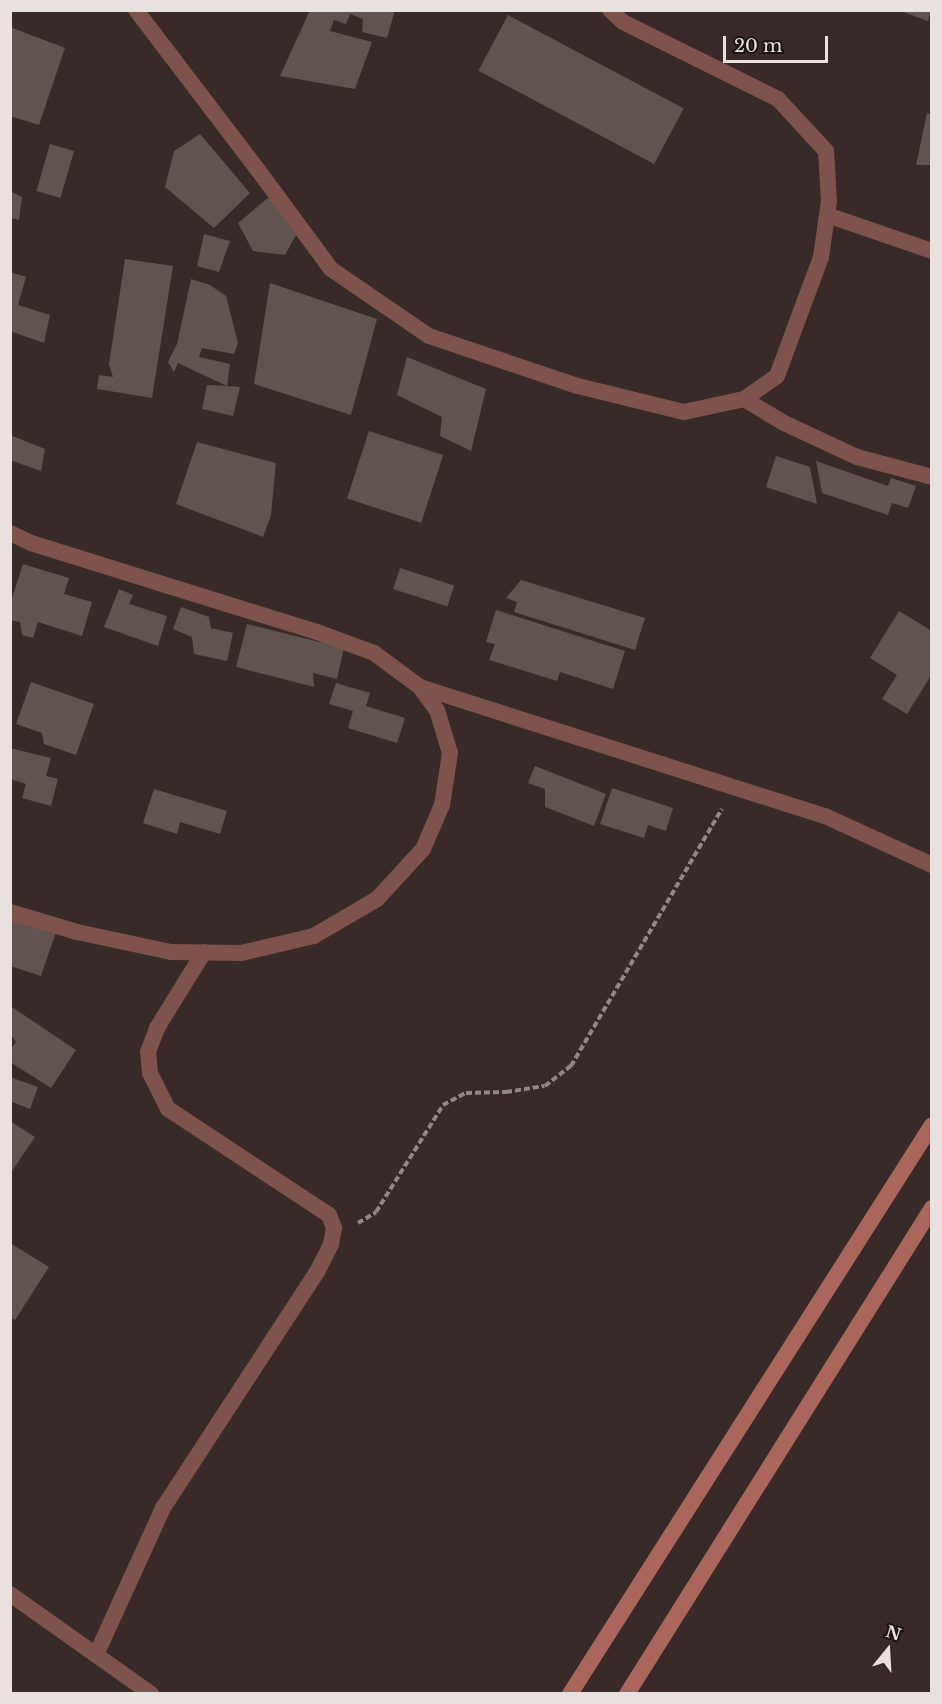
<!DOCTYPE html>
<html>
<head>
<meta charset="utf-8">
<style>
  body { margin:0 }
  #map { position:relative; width:942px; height:1704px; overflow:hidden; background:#372a28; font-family:"Libre Baskerville",serif }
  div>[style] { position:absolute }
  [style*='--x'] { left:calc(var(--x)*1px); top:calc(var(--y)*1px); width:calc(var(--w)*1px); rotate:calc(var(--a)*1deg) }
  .building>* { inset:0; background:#615350; transform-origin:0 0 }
  .path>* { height:4px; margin-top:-2px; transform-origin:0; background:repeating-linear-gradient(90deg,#918785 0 6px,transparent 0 9px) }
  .minor>* { height:16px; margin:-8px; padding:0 8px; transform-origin:8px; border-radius:8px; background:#7e534b }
  .tertiary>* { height:16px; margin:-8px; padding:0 8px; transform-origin:8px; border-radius:8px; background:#7e534b }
  .secondary>* { height:16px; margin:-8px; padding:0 8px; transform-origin:8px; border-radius:8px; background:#aa665b }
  span { translate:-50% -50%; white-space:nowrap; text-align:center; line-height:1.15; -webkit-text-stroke:4.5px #1a1413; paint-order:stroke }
  .frame { position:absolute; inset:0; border:12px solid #e9e1df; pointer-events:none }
  .north { position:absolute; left:858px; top:1620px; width:60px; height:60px; -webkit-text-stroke:4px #1a1413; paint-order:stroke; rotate:18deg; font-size:16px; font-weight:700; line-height:24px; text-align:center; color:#e9e1df }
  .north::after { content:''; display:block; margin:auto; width:21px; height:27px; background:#e9e1df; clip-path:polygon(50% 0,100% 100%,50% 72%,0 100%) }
  .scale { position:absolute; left:723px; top:36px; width:105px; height:27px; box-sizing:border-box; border:3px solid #e9e1df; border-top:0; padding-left:8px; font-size:18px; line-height:21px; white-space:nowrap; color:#e9e1df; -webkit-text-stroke:4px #1a1413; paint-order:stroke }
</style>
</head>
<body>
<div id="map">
  <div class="building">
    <div style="clip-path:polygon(310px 10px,395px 10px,387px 38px,362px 32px,363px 19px,350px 14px,346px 24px,334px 20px,330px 31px,372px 42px,355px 89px,280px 76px)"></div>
    <div style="clip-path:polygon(898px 10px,931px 10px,928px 21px)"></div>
    <div style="left:508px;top:15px;width:199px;height:63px;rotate:28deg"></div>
    <div style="clip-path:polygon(10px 27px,65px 48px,39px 125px,10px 116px)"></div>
    <div style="clip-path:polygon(927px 113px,932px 115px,932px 165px,916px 165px)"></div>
    <div style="clip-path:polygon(200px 134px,250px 193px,214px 228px,165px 187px,174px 151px)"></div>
    <div style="left:50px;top:144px;width:25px;height:49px;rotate:16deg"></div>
    <div style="clip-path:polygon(10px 191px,22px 197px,19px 220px,10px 218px)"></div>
    <div style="clip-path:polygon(269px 197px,296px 235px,285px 255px,253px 251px,238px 223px)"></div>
    <div style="clip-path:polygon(204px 234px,230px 241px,219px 272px,197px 266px)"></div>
    <div style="clip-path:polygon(125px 259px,173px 266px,152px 398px,97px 389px,99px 375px,113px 377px,109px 364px)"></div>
    <div style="clip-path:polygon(10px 272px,26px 277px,18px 305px,50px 315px,44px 343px,10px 331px)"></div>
    <div style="clip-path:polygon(191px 279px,210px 285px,226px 296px,238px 343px,234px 354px,202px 348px,199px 357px,230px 364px,227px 386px,240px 387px,233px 416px,202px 409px,207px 385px,227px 386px,178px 363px,174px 372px,168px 362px,177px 344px)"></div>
    <div style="clip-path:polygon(270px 283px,377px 319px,351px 415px,254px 384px)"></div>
    <div style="clip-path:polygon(407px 357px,486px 389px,471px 451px,440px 436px,442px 417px,397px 395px)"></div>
    <div style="left:369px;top:431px;width:78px;height:71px;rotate:18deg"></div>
    <div style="clip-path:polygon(10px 435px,45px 449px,41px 471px,10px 460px)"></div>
    <div style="clip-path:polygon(197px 442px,276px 463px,271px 515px,263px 537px,176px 504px)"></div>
    <div style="clip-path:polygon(776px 456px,810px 467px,817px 504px,766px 487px)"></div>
    <div style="clip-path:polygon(816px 461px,888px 486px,891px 478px,916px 486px,908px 508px,892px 503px,888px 515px,822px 493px)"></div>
    <div style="clip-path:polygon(23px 564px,69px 578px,64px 594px,92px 602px,82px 636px,38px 622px,33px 638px,22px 635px,20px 622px,10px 620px,10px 604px)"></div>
    <div style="left:400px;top:568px;width:57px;height:22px;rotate:18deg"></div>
    <div style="clip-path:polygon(521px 580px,645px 618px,635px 650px,514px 612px,517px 602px,506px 598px)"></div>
    <div style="clip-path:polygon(119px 589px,133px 595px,129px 604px,167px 616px,158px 646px,104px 627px)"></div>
    <div style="clip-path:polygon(181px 607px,209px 617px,211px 628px,233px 633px,227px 661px,194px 654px,192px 637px,173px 629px)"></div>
    <div style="clip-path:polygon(496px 610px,625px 651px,613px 689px,560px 672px,557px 681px,489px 660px,495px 644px,486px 642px)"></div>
    <div style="clip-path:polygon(899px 611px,932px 631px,932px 674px,907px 714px,882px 699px,897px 675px,870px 658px)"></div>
    <div style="clip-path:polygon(247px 624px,344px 648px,337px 679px,313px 673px,314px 687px,236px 667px)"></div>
    <div style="clip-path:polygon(31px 682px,94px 704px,76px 755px,44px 744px,42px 733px,16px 724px)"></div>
    <div style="clip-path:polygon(336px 683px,370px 693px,366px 706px,405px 718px,397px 743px,348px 728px,353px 711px,329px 704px)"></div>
    <div style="clip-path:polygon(10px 748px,51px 758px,46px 776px,58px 779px,51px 806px,22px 798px,26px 784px,10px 779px)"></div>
    <div style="clip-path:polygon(535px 766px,606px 794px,594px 826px,545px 807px,545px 789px,528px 783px)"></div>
    <div style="clip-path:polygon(612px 788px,673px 808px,666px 831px,648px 825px,644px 838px,600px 824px)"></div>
    <div style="clip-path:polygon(154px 789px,227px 811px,220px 834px,180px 822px,177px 834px,143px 823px)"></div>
    <div style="clip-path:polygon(10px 917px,56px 932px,41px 976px,10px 966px)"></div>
    <div style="clip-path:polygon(12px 1007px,76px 1050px,51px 1088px,10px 1062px,10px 1051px,16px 1042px,10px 1033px)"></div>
    <div style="clip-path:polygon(10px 1077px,38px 1087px,30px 1109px,10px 1101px)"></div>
    <div style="clip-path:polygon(10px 1121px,35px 1137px,10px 1174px)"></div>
    <div style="clip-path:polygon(10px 1243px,49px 1267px,15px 1320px,10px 1317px)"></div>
  </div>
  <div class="path">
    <div style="--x:358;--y:1223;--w:21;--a:-31"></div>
    <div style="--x:376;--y:1212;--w:126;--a:-57.9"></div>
    <div style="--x:443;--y:1105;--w:26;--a:-28"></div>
    <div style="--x:466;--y:1093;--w:40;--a:-1.4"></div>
    <div style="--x:506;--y:1092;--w:39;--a:-9"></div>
    <div style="--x:545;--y:1086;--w:33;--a:-38"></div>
    <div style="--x:571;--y:1066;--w:298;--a:-59.6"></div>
  </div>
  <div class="minor">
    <div style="--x:136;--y:10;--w:201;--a:52.7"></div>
    <div style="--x:258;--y:170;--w:123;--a:53.6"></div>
    <div style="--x:331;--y:269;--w:119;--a:34.4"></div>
    <div style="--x:429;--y:336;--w:157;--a:18.6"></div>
    <div style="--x:578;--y:386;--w:109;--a:13.8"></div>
    <div style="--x:684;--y:412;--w:61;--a:-12.2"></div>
    <div style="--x:744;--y:399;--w:40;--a:-34.9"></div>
    <div style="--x:777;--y:376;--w:127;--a:-69.7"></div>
    <div style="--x:821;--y:257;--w:57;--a:-81.9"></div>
    <div style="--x:829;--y:201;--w:50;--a:-93.4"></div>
    <div style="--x:826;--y:151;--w:71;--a:-132.7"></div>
    <div style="--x:778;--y:99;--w:173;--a:-153.6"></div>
    <div style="--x:623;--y:22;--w:18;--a:-137"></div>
    <div style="--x:827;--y:215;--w:111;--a:18.9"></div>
    <div style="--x:744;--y:399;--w:47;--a:31"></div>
    <div style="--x:784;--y:423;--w:81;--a:25"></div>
    <div style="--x:857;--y:457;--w:78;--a:14.9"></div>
    <div style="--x:10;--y:533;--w:23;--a:25"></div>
    <div style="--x:31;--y:543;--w:300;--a:17.3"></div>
    <div style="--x:317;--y:632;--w:61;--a:20.2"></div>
    <div style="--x:374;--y:653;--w:57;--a:36.5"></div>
    <div style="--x:420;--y:687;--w:29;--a:54"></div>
    <div style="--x:437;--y:710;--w:45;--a:73.2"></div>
    <div style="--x:450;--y:753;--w:53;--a:98.7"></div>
    <div style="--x:442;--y:805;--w:48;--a:113.4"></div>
    <div style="--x:423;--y:849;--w:68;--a:132.6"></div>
    <div style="--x:377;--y:899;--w:73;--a:149.6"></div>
    <div style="--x:314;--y:936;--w:75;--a:166.9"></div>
    <div style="--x:241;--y:953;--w:70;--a:-179.2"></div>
    <div style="--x:171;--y:952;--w:96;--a:-168"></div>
    <div style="--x:77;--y:932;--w:70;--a:-163.4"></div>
    <div style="--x:420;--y:687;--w:425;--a:17.7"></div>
    <div style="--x:825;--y:816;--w:118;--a:24.6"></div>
    <div style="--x:96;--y:1655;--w:162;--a:-65.5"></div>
    <div style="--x:163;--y:1508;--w:282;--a:-56.9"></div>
    <div style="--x:317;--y:1272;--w:31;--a:-63"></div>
    <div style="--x:331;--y:1244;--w:16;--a:-79"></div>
    <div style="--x:334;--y:1228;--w:14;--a:-111"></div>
    <div style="--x:329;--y:1215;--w:193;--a:-146.6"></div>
    <div style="--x:168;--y:1109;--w:40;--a:-116.6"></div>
    <div style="--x:150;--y:1073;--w:21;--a:-95"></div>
    <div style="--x:148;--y:1052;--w:26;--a:-69"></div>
    <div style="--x:157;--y:1028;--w:89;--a:-58.3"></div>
  </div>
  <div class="tertiary">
    <div style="--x:10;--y:1594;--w:173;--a:35.3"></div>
  </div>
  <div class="secondary">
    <div style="--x:570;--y:1694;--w:674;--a:-57.54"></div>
    <div style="--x:627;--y:1694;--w:574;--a:-57.89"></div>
  </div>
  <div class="frame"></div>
  <div class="north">N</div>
  <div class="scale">20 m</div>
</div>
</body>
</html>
